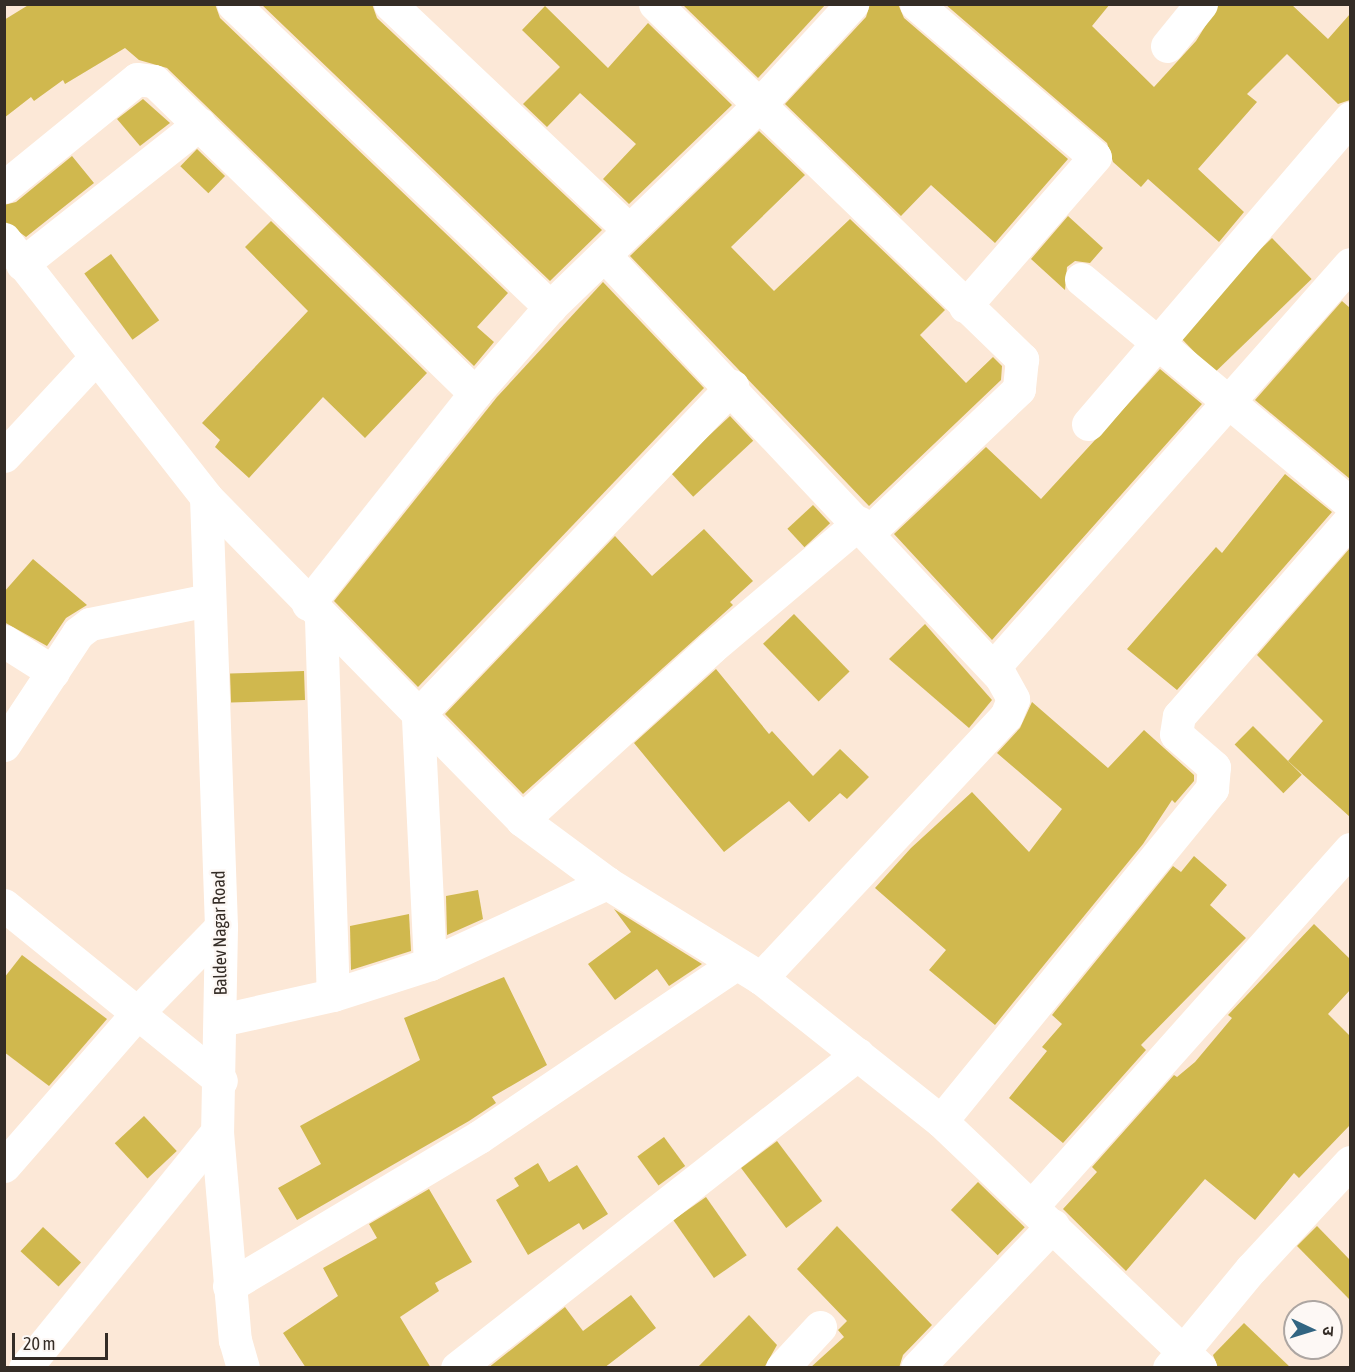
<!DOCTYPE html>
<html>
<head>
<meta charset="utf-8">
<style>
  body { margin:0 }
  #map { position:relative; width:1355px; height:1372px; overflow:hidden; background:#fce8d7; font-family:"Asap Condensed","Noto Sans Devanagari",sans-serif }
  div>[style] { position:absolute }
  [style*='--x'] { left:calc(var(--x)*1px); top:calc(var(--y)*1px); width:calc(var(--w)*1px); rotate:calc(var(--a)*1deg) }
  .building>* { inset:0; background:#d0b84e; transform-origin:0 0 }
  .minor>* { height:33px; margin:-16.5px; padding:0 16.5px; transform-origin:16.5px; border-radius:16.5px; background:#fff }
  span { translate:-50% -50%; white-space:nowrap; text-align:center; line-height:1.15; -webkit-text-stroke:5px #fdf8f5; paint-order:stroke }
  .street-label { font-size:18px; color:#342c26 }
  .frame { position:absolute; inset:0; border:6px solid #342c26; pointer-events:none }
  .north { position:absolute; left:1283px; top:1300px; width:60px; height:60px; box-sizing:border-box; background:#fdf8f5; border:2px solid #ada6a2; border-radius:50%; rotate:94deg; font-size:16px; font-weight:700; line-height:24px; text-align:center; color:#342c26 }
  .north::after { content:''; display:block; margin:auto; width:21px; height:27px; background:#326582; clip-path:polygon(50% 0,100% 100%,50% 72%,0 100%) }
  .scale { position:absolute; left:12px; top:1333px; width:96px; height:27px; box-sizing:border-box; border:3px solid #342c26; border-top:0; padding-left:8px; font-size:18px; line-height:21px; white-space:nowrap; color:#342c26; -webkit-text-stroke:4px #fdf8f5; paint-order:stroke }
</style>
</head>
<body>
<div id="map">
  <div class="building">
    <div style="clip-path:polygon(30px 4px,215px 4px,220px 18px,508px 293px,477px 327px,494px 342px,474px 366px,167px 68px,139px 60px,125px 48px,65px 84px,63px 80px,34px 101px,31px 97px,4px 118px,4px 20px)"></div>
    <div style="clip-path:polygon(261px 4px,372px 4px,377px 18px,602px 230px,550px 281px)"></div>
    <div style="clip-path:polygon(682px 4px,826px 4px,758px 78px)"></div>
    <div style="clip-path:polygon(870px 4px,898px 4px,904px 18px,1068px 159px,995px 243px,931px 185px,901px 216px,785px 104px,866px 17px)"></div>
    <div style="clip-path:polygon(945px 4px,1110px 4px,1092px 26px,1154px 87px,1196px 41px,1219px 4px,1291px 4px,1328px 39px,1350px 14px,1350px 100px,1338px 104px,1287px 54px,1247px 94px,1257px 102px,1198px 169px,1244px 212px,1219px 242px,1148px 179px,1141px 187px,1113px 162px,1107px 143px)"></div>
    <div style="clip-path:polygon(545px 6px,608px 68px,648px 23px,732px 105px,629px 204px,603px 179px,636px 144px,580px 93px,547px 127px,523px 104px,560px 67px,522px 30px)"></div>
    <div style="clip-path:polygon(143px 99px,170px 123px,140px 146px,117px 119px)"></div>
    <div style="clip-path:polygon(759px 131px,805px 175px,731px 247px,774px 291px,850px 219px,945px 310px,920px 335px,966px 383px,993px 357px,1002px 366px,1001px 380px,869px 506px,630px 256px)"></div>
    <div style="left:197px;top:149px;width:39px;height:24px;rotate:44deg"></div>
    <div style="clip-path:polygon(72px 156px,94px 183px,26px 237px,4px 221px,4px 205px,16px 202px)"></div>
    <div style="clip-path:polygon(1068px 216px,1103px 248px,1090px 263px,1075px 261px,1067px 267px,1065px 290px,1031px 259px)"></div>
    <div style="clip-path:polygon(271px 221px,427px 373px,365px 438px,323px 397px,249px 478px,215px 447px,220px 440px,202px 423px,308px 311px,245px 247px)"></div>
    <div style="left:1272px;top:238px;width:57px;height:135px;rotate:46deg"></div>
    <div style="left:111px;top:254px;width:82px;height:33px;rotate:54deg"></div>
    <div style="clip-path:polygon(603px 282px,704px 388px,418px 687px,334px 601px,497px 397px)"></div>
    <div style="clip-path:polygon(1342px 301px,1350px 308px,1350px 479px,1255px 400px)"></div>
    <div style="clip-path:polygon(1160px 369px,1202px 404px,992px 640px,894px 534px,986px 447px,1041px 499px)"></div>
    <div style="left:730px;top:416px;width:34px;height:82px;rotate:47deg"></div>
    <div style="clip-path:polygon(1285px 474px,1332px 512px,1177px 690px,1127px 649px,1216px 547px,1222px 553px)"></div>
    <div style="left:813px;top:505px;width:25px;height:35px;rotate:47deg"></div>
    <div style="clip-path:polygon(704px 529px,753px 581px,730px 602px,733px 605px,523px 794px,445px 714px,615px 536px,652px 576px)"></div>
    <div style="clip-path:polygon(1350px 548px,1350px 817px,1288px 761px,1323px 721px,1257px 655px)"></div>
    <div style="clip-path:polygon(33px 559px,87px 605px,66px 618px,47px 646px,4px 622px,4px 592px)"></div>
    <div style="left:794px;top:614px;width:80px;height:43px;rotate:46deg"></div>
    <div style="clip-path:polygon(925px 624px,992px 700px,969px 728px,889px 659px)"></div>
    <div style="clip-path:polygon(716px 669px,769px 734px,772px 731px,813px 776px,840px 749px,869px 777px,847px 799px,840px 793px,809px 822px,789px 801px,724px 852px,634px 743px)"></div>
    <div style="left:304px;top:671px;width:29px;height:74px;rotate:88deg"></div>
    <div style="clip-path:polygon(1032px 702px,1108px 768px,1144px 730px,1194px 775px,1194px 781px,1175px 803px,1172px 800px,1143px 844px,995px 1025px,929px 970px,946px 950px,875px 888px,911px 848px,972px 792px,1029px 852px,1062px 809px,997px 753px,1020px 728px)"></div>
    <div style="left:1253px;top:726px;width:69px;height:26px;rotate:45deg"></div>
    <div style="clip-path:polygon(1194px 856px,1227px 885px,1210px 905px,1246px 938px,1141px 1045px,1146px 1050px,1063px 1143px,1009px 1098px,1047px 1051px,1042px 1047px,1062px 1024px,1052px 1015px,1173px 866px,1181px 872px)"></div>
    <div style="clip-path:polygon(478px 890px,483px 919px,447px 935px,446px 896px)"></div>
    <div style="clip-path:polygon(614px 909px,702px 964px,669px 986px,657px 969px,615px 1000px,588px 964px,631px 932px)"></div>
    <div style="clip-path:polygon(409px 914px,411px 951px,351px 970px,350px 926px)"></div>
    <div style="clip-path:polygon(1314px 924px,1350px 959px,1350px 990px,1328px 1014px,1350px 1036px,1350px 1125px,1299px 1178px,1294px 1173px,1255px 1220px,1205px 1179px,1126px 1271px,1063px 1209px,1097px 1172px,1092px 1167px,1174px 1075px,1177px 1077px,1195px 1062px,1232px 1018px,1228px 1015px)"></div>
    <div style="clip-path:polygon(22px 955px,107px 1019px,49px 1086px,4px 1052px,4px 978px)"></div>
    <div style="clip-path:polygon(504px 977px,547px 1065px,492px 1097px,496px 1103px,469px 1121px,297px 1220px,278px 1188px,321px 1164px,300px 1126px,420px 1060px,404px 1018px)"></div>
    <div style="left:144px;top:1116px;width:48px;height:40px;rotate:47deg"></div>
    <div style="left:664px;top:1137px;width:36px;height:33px;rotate:54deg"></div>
    <div style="left:777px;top:1141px;width:75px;height:45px;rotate:53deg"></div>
    <div style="clip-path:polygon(538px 1163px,549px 1182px,577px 1165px,608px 1214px,583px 1230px,579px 1223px,528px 1255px,496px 1200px,519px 1186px,514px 1178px)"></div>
    <div style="left:978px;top:1182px;width:65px;height:39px;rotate:44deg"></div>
    <div style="clip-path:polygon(429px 1189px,472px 1262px,435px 1283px,439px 1291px,400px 1317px,431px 1368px,306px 1368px,283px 1333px,338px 1296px,323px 1268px,377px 1238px,369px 1224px)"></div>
    <div style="left:706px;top:1197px;width:71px;height:40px;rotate:55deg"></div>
    <div style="clip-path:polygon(837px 1226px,932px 1325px,903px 1355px,899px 1368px,810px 1368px,844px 1337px,838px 1330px,847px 1321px,797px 1269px)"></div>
    <div style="clip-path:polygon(1317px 1226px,1350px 1260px,1350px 1300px,1297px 1246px)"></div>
    <div style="left:43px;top:1227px;width:52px;height:33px;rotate:43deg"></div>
    <div style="clip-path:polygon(631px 1295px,656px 1328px,604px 1368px,488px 1368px,565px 1307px,583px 1331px)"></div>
    <div style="clip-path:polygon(749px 1315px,777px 1345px,764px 1368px,697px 1368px)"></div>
    <div style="clip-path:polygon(1244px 1323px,1291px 1368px,1218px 1368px,1213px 1355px)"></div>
  </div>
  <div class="minor">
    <div style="--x:233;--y:4;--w:439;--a:43.7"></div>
    <div style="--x:390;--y:4;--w:328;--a:43.4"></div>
    <div style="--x:655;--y:4;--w:511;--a:44.05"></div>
    <div style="--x:1022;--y:359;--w:30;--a:96"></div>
    <div style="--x:1019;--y:389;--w:209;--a:136.4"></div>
    <div style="--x:916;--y:4;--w:235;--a:40.5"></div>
    <div style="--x:1095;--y:157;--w:198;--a:131.1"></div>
    <div style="--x:1167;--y:46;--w:54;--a:-51"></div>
    <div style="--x:4;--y:187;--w:171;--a:-39.1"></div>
    <div style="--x:137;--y:79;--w:17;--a:7"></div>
    <div style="--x:154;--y:81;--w:448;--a:44.2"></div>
    <div style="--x:4;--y:239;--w:328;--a:51.9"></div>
    <div style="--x:206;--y:497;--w:452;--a:45.6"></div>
    <div style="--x:522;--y:820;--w:106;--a:36.5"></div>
    <div style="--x:607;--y:883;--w:181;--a:31.7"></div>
    <div style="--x:761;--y:978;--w:230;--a:38.5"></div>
    <div style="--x:941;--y:1121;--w:358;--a:43.6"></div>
    <div style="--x:604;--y:255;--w:579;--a:46.75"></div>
    <div style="--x:1001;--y:677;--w:25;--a:61"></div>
    <div style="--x:1013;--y:699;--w:18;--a:112"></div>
    <div style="--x:1006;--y:716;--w:359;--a:133.1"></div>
    <div style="--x:22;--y:264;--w:226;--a:-38.3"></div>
    <div style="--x:1081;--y:279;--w:350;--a:39.8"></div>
    <div style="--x:1088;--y:424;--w:403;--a:-49.4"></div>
    <div style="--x:4;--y:456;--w:135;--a:-47.1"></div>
    <div style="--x:206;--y:497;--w:430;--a:88"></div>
    <div style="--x:221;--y:927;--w:205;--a:91.1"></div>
    <div style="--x:217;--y:1132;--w:209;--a:85.1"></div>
    <div style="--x:235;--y:1340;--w:29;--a:74"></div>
    <div style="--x:308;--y:604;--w:269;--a:-51.6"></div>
    <div style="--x:475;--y:393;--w:114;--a:-48.9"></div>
    <div style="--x:550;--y:307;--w:289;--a:-44"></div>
    <div style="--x:758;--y:106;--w:139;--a:-47.3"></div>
    <div style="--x:321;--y:619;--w:376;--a:88.2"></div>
    <div style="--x:4;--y:641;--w:58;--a:32.3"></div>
    <div style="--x:993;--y:668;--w:539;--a:-48.53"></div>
    <div style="--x:4;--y:745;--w:134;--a:-56.5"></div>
    <div style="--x:78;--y:633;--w:15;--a:-37"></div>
    <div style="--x:90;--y:624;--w:120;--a:-11.5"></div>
    <div style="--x:522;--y:820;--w:256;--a:-42.3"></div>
    <div style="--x:711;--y:648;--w:194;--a:-40.2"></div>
    <div style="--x:4;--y:905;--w:279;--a:39"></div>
    <div style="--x:430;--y:964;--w:249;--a:-92.8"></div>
    <div style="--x:418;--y:715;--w:455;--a:-46.3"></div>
    <div style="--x:221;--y:1020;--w:115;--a:-12.6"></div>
    <div style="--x:333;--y:995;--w:102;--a:-17.7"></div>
    <div style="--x:430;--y:964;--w:195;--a:-24.6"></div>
    <div style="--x:941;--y:1121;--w:429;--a:-50.8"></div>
    <div style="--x:1212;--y:789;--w:22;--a:-85"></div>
    <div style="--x:1214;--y:767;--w:50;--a:-139"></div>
    <div style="--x:1176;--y:734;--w:18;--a:-81"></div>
    <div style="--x:1179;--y:716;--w:260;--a:-48.9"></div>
    <div style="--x:4;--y:1166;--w:206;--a:-48.9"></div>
    <div style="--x:139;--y:1011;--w:117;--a:-45.7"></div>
    <div style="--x:1033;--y:1205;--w:477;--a:-48.3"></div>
    <div style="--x:229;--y:1286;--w:291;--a:-30.8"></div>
    <div style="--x:479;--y:1137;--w:308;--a:-34"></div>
    <div style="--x:25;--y:1368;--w:304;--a:-50.9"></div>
    <div style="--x:457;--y:1368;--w:509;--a:-38.06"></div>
    <div style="--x:782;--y:1368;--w:56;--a:-47.2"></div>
    <div style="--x:917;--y:1368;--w:197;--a:-46.4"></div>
    <div style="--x:1169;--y:1368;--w:129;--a:-50.4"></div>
    <div style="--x:1251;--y:1269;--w:146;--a:-47.2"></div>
  </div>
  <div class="street-label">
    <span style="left:220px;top:933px;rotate:-91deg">Baldev Nagar Road</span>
  </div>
  <div class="frame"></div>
  <div class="north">उ</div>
  <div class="scale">20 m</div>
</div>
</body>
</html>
